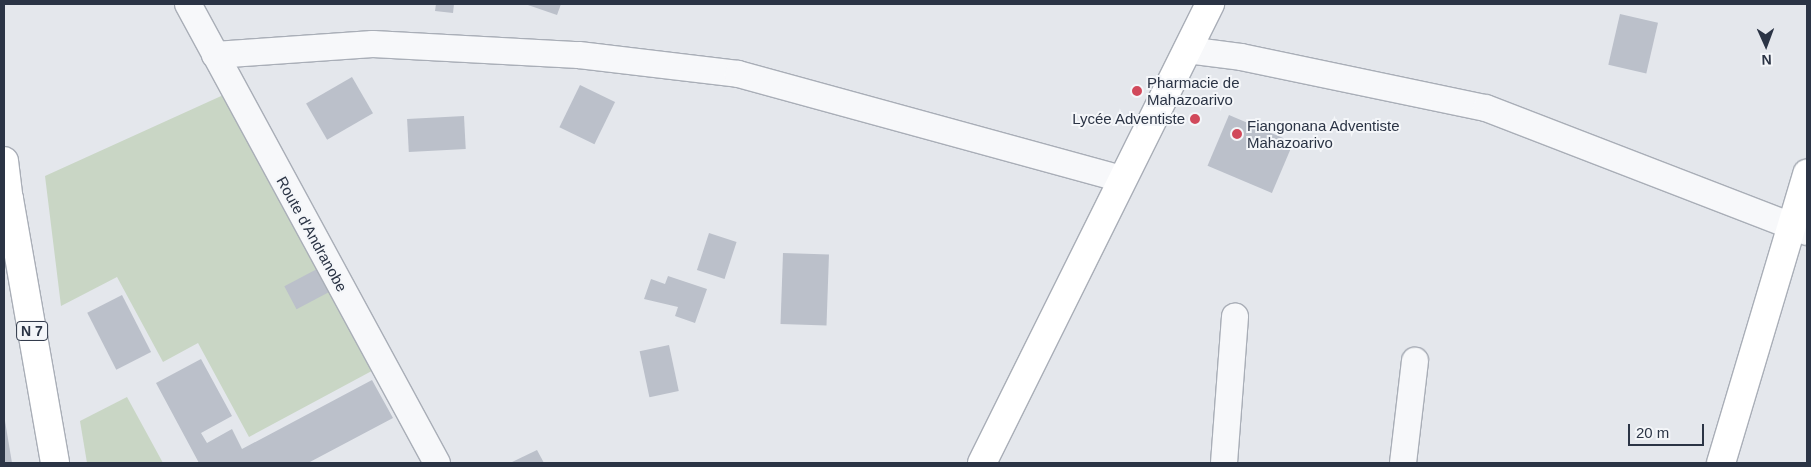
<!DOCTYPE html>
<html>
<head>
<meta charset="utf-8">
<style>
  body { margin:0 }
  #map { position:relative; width:1811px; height:467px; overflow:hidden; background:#e4e7ec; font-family:Helvetica,sans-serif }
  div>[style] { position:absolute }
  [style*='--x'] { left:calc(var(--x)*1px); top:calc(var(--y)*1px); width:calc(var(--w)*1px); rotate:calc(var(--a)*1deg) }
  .green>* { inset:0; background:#c9d6c5 }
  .building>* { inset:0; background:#bbc0ca; transform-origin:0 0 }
  .roads { filter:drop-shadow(1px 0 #a9aeb7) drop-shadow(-1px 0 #a9aeb7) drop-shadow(0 1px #a9aeb7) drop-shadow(0 -1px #a9aeb7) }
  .street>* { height:26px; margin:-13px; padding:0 13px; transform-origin:13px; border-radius:13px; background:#f7f8fa }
  .secondary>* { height:28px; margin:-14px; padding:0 14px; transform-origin:14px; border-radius:14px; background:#fff }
  .primary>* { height:28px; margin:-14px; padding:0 14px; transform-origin:14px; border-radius:14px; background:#fff }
  .dots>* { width:14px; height:14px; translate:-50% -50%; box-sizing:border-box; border:2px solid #f4f6f9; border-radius:50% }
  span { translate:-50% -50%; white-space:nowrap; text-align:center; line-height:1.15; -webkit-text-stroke:4px #f4f6f9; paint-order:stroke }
  .shield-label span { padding:1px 4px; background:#f4f6f9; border:1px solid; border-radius:4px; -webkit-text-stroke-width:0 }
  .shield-label { font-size:14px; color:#2b3445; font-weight:700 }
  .poi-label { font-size:15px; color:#2b3445 }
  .left { translate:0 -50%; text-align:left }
  .right { translate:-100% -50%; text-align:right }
  .street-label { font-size:15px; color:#2b3445 }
  .frame { position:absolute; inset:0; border:5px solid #2b3445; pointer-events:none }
  .north { position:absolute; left:1741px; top:20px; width:50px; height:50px; -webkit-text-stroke:4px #f4f6f9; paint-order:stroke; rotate:178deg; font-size:14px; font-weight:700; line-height:20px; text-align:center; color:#2b3445 }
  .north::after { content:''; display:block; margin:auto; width:18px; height:22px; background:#2b3445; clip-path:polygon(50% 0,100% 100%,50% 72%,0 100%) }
  .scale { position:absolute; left:1628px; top:424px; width:76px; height:22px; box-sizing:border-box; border:2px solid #2b3445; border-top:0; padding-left:6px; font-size:15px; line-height:18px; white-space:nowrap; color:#2b3445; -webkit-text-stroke:4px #f4f6f9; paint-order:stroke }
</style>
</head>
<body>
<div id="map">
  <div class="green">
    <div style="clip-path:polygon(230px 92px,381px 366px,249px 437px,198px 343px,163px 362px,117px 277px,61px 306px,45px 176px)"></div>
    <div style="clip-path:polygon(127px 397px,163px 463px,87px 463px,80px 421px)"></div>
  </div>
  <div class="building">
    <div style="clip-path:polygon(436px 4px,454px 4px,453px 13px,435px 11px)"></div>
    <div style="clip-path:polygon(525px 4px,561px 4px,557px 15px)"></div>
    <div style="left:1620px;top:14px;width:39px;height:52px;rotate:13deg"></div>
    <div style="left:352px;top:77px;width:42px;height:53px;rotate:60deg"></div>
    <div style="left:580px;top:85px;width:39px;height:47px;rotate:26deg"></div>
    <div style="left:1229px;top:115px;width:70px;height:55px;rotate:23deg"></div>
    <div style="left:464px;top:116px;width:33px;height:57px;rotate:87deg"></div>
    <div style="left:709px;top:233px;width:29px;height:39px;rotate:18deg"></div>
    <div style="left:783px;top:253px;width:46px;height:71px;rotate:2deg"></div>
    <div style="left:317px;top:269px;width:26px;height:37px;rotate:62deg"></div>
    <div style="clip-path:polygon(668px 276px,707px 289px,695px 323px,675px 316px,678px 307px,644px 299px,651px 279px,665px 284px)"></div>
    <div style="left:122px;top:295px;width:64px;height:39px;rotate:63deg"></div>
    <div style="left:669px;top:345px;width:47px;height:30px;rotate:78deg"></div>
    <div style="clip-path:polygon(201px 359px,232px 416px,201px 433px,207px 443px,232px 429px,242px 449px,372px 380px,393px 418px,308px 463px,199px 463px,156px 383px)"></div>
    <div style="clip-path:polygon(4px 421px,5px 421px,12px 463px,4px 463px)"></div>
    <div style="clip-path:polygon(537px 450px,544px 463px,510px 463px)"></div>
  </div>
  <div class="roads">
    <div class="street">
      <div style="--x:188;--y:4;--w:522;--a:61.52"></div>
      <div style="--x:1187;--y:50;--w:54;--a:7.4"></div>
      <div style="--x:1241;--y:57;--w:250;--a:11.8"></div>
      <div style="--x:1486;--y:108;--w:344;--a:21.1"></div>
      <div style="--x:215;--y:55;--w:158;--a:-4"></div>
      <div style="--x:373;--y:44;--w:206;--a:3.1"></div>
      <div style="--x:579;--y:55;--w:160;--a:6.8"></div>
      <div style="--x:738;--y:74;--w:397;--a:15.3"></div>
      <div style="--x:1224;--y:463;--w:147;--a:-85.7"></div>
      <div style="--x:1403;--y:463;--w:103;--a:-83.3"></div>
    </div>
    <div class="secondary">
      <div style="--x:4;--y:161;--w:38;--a:83"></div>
      <div style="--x:982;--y:463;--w:513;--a:-63.58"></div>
      <div style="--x:1721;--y:463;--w:302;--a:-73.4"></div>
    </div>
    <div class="primary">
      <div style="--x:4;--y:191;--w:9;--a:58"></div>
      <div style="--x:9;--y:199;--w:268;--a:80.1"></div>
    </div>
  </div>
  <div class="dots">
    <div style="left:1137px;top:91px;background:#d1495b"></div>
    <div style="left:1195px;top:119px;background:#d1495b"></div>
    <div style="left:1237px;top:134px;background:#d1495b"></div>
  </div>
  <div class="shield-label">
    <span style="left:32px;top:331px">N 7</span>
  </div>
  <div class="poi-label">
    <span class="left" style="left:1147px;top:91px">Pharmacie de<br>Mahazoarivo</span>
    <span class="right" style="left:1185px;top:119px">Lycée Adventiste</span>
    <span class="left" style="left:1247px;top:134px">Fiangonana Adventiste<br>Mahazoarivo</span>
  </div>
  <div class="street-label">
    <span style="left:312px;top:234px;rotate:61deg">Route d'Andranobe</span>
  </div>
  <div class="frame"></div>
  <div class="north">N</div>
  <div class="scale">20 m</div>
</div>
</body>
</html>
